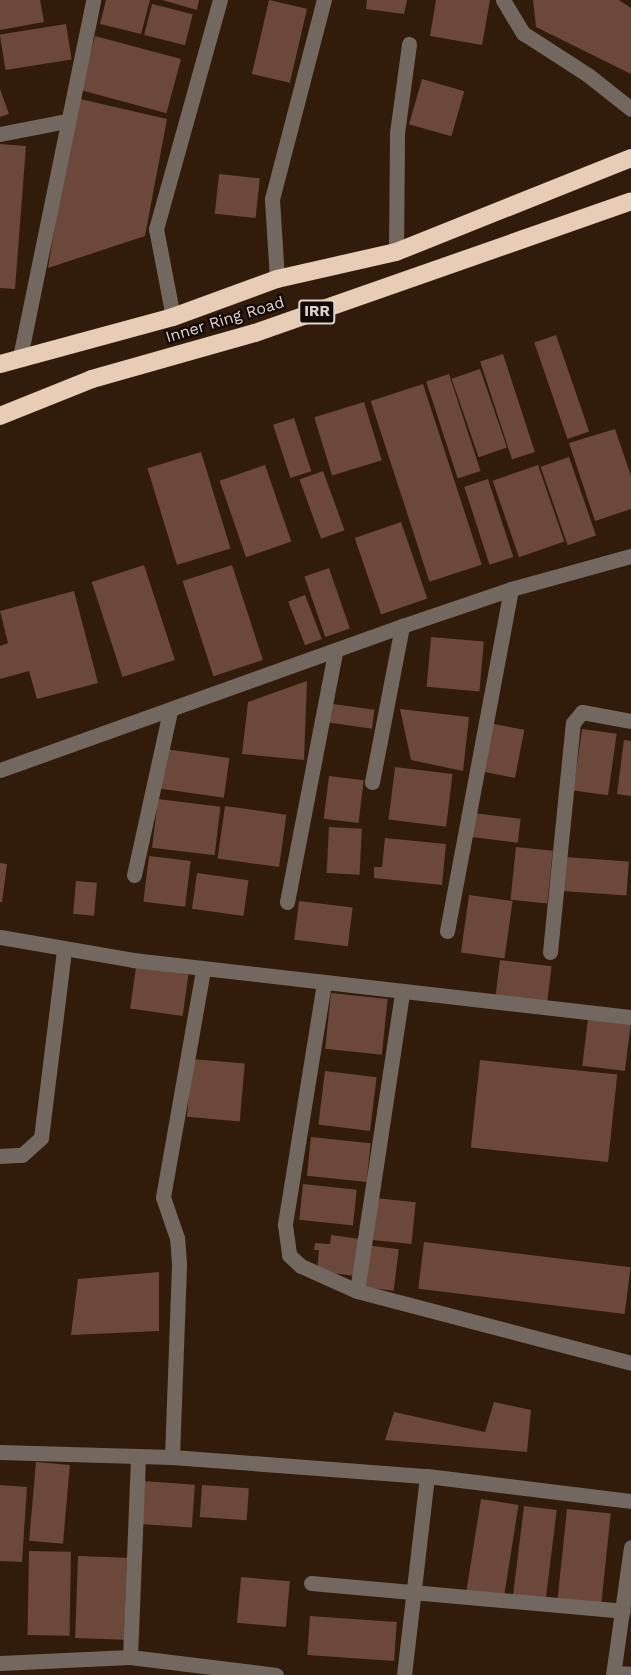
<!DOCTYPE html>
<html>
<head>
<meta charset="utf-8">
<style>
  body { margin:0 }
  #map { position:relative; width:631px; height:1675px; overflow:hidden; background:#311b0b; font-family:"Work Sans",sans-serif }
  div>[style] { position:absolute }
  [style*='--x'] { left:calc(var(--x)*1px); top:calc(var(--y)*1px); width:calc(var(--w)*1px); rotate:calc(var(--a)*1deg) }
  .building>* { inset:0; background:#6c473b; transform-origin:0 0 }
  .minor>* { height:15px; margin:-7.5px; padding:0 7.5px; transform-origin:7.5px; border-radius:7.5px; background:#73685f }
  .highway>* { height:18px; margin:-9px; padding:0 9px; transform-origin:9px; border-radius:9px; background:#e7cdb5 }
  span { translate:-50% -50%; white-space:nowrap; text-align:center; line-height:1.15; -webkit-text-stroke:4.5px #120804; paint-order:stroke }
  .shield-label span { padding:2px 4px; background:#120804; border:2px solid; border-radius:4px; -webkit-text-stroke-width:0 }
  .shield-label { font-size:15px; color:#e1d2c8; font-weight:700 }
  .street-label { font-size:16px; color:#e1d2c8 }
</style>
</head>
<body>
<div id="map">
  <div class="building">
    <div style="clip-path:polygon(0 0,40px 0,44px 22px,0 30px)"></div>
    <div style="clip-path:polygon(106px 0,150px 0,141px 34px,100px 24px)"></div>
    <div style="clip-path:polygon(162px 0,199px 0,197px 10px)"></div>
    <div style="left:269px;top:0;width:39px;height:76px;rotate:13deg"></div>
    <div style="clip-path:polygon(367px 0,407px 0,404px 14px,366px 9px)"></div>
    <div style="clip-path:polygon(436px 0,490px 0,482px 45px,430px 36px)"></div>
    <div style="clip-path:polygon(533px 0,619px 0,631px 8px,631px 74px,536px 27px)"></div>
    <div style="left:152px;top:4px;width:42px;height:32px;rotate:14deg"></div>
    <div style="left:66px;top:24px;width:36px;height:67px;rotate:81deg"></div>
    <div style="left:95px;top:36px;width:89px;height:56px;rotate:15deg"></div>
    <div style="left:422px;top:79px;width:44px;height:47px;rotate:16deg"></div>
    <div style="clip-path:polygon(0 89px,9px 114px,0 117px)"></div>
    <div style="clip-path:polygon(76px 98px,167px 119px,145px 236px,48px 268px)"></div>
    <div style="clip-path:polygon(0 144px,26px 146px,15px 289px,0 288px)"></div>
    <div style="left:219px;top:174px;width:41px;height:40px;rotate:6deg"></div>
    <div style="left:556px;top:335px;width:102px;height:23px;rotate:71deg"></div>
    <div style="left:503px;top:354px;width:103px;height:24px;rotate:72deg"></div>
    <div style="left:480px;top:369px;width:83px;height:30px;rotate:71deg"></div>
    <div style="left:449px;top:374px;width:102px;height:24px;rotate:72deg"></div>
    <div style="left:423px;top:384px;width:190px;height:55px;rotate:72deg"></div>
    <div style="left:364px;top:402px;width:61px;height:52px;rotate:73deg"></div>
    <div style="left:294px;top:418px;width:56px;height:22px;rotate:72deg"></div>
    <div style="clip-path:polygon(615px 429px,631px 476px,631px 509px,595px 521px,569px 443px)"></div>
    <div style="left:201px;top:452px;width:101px;height:56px;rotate:73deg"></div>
    <div style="left:569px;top:457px;width:83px;height:30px;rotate:71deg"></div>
    <div style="left:265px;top:465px;width:81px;height:48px;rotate:71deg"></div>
    <div style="left:538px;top:465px;width:81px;height:48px;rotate:71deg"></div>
    <div style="left:323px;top:471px;width:63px;height:25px;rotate:70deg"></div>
    <div style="left:488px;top:479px;width:82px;height:25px;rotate:72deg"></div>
    <div style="left:401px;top:522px;width:81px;height:49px;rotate:71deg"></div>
    <div style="left:144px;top:565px;width:100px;height:55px;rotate:72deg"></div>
    <div style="left:232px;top:565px;width:100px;height:52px;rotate:72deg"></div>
    <div style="left:329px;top:568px;width:64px;height:26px;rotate:71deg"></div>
    <div style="clip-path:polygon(74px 591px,98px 683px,37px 699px,29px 671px,0 679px,0 646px,8px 643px,0 611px)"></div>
    <div style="left:305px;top:595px;width:47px;height:18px;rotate:69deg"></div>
    <div style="left:431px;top:637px;width:53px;height:50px;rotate:5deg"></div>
    <div style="clip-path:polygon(307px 681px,304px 760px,242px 754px,248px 702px)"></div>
    <div style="left:326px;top:703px;width:49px;height:19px;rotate:8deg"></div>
    <div style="clip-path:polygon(400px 709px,469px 717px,463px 771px,411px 760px)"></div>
    <div style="left:489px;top:723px;width:36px;height:49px;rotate:11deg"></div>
    <div style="left:582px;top:729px;width:35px;height:62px;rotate:8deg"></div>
    <div style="clip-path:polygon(624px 740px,631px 741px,631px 796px,617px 794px)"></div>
    <div style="left:165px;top:749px;width:65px;height:40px;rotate:8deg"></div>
    <div style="left:395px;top:767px;width:58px;height:53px;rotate:7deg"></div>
    <div style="left:329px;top:776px;width:35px;height:43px;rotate:7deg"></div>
    <div style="left:158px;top:799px;width:63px;height:49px;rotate:7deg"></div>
    <div style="left:225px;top:806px;width:62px;height:53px;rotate:8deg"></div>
    <div style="left:473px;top:813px;width:48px;height:24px;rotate:7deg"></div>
    <div style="left:329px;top:827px;width:33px;height:46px;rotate:3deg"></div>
    <div style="clip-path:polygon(385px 838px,446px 844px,442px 885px,374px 878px,374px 867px,382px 867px)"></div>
    <div style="left:516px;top:847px;width:37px;height:53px;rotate:6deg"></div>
    <div style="left:149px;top:856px;width:42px;height:46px;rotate:7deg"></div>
    <div style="left:565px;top:857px;width:64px;height:34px;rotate:4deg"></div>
    <div style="clip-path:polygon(0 863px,7px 864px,2px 902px,0 902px)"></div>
    <div style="left:197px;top:873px;width:52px;height:36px;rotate:8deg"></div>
    <div style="left:76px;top:881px;width:21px;height:33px;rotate:5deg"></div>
    <div style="left:469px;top:895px;width:44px;height:58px;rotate:8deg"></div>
    <div style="left:299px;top:901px;width:54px;height:39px;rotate:7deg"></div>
    <div style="left:500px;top:960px;width:52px;height:38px;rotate:7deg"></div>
    <div style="left:136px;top:967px;width:53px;height:42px;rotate:8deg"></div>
    <div style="left:331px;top:993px;width:57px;height:56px;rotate:6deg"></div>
    <div style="left:588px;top:1019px;width:43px;height:47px;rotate:7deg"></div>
    <div style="left:192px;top:1059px;width:53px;height:58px;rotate:5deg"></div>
    <div style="left:480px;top:1060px;width:138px;height:88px;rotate:6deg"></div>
    <div style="left:325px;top:1071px;width:52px;height:54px;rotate:7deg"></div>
    <div style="left:311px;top:1137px;width:60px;height:39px;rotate:6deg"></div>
    <div style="left:303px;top:1184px;width:54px;height:36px;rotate:6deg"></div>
    <div style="left:375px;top:1198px;width:41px;height:42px;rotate:6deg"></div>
    <div style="clip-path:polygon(331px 1235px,360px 1239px,355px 1276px,317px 1271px,319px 1250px,314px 1250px,315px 1243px,330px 1244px)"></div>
    <div style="left:424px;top:1242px;width:208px;height:47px;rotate:7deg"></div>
    <div style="left:365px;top:1245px;width:34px;height:42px;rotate:7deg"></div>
    <div style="clip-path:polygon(159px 1272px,159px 1331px,71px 1335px,78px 1279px)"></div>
    <div style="clip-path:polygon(494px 1402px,531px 1410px,527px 1452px,385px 1440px,394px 1412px,485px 1432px)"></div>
    <div style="left:36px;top:1462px;width:34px;height:79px;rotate:5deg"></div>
    <div style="left:143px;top:1481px;width:52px;height:43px;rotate:4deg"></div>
    <div style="clip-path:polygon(0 1485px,27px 1487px,22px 1562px,0 1561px)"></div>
    <div style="left:202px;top:1485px;width:47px;height:32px;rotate:4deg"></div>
    <div style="left:481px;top:1499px;width:38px;height:93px;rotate:9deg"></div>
    <div style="left:524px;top:1506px;width:33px;height:89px;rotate:7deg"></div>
    <div style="left:567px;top:1509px;width:44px;height:91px;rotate:6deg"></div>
    <div style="left:29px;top:1551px;width:42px;height:84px;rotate:1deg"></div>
    <div style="left:78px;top:1556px;width:49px;height:82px;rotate:2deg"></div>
    <div style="left:241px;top:1577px;width:49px;height:46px;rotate:5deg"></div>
    <div style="left:310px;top:1616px;width:87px;height:39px;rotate:4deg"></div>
  </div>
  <div class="minor">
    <div style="--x:503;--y:0;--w:39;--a:59"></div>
    <div style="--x:523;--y:33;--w:77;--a:32.9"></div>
    <div style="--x:588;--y:75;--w:55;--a:38.3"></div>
    <div style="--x:0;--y:134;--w:67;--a:-11.1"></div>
    <div style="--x:396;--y:252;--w:119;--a:-89.5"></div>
    <div style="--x:397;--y:133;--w:90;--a:-82.3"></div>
    <div style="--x:277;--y:279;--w:80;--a:-93.6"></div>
    <div style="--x:272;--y:199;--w:206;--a:-75.4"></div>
    <div style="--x:173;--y:317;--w:90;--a:-100.9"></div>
    <div style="--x:156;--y:229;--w:238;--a:-74.4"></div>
    <div style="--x:20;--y:357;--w:364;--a:-78.4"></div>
    <div style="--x:0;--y:770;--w:427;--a:-19.7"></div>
    <div style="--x:402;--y:626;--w:115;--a:-18.7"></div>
    <div style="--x:511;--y:589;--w:124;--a:-15.4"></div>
    <div style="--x:372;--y:782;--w:159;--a:-79.1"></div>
    <div style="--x:134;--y:875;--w:168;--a:-77.6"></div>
    <div style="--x:287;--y:902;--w:255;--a:-79.1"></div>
    <div style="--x:447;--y:931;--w:348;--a:-79.4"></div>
    <div style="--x:0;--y:937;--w:135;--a:9.8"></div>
    <div style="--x:133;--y:960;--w:501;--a:6.53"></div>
    <div style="--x:550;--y:952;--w:230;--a:-84.3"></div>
    <div style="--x:573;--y:723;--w:14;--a:-51"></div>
    <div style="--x:582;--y:712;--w:50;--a:10.4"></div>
    <div style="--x:324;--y:983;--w:245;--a:99.2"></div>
    <div style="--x:285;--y:1225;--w:30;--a:82"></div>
    <div style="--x:289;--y:1255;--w:16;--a:43"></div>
    <div style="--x:301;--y:1266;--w:61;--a:24.1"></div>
    <div style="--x:357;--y:1291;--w:283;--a:14.7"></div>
    <div style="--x:0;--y:1156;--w:22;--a:-3"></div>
    <div style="--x:22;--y:1155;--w:25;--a:-42"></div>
    <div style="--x:41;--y:1138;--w:189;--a:-83"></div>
    <div style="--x:357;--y:1291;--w:301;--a:-81.4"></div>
    <div style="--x:0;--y:1452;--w:172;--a:1.7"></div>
    <div style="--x:172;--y:1457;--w:256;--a:4.3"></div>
    <div style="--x:427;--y:1476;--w:206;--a:7"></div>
    <div style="--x:172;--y:1457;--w:193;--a:-87.9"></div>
    <div style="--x:179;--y:1264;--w:26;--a:-94"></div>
    <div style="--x:177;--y:1238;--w:43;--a:-108.9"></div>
    <div style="--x:163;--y:1197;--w:231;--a:-80"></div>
    <div style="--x:311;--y:1583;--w:313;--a:5.1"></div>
    <div style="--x:130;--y:1657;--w:201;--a:-87.7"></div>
    <div style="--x:0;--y:1663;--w:130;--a:-2.6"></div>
    <div style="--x:130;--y:1657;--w:147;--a:7"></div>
    <div style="--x:614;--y:1673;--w:17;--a:3"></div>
    <div style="--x:404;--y:1675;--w:200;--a:-83.4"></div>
    <div style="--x:613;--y:1675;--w:129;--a:-82"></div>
  </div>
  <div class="highway">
    <div style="--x:0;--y:364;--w:179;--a:-15.2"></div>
    <div style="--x:173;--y:317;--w:111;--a:-20.1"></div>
    <div style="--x:277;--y:279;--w:122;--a:-12.8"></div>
    <div style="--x:396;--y:252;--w:253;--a:-21.8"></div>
    <div style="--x:0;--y:416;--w:99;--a:-21.9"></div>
    <div style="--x:92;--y:379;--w:169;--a:-15.8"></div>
    <div style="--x:255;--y:333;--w:398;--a:-19.3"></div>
  </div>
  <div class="shield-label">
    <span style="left:317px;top:312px">IRR</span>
  </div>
  <div class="street-label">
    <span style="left:225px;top:320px;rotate:-17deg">Inner Ring Road</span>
  </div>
</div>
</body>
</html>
